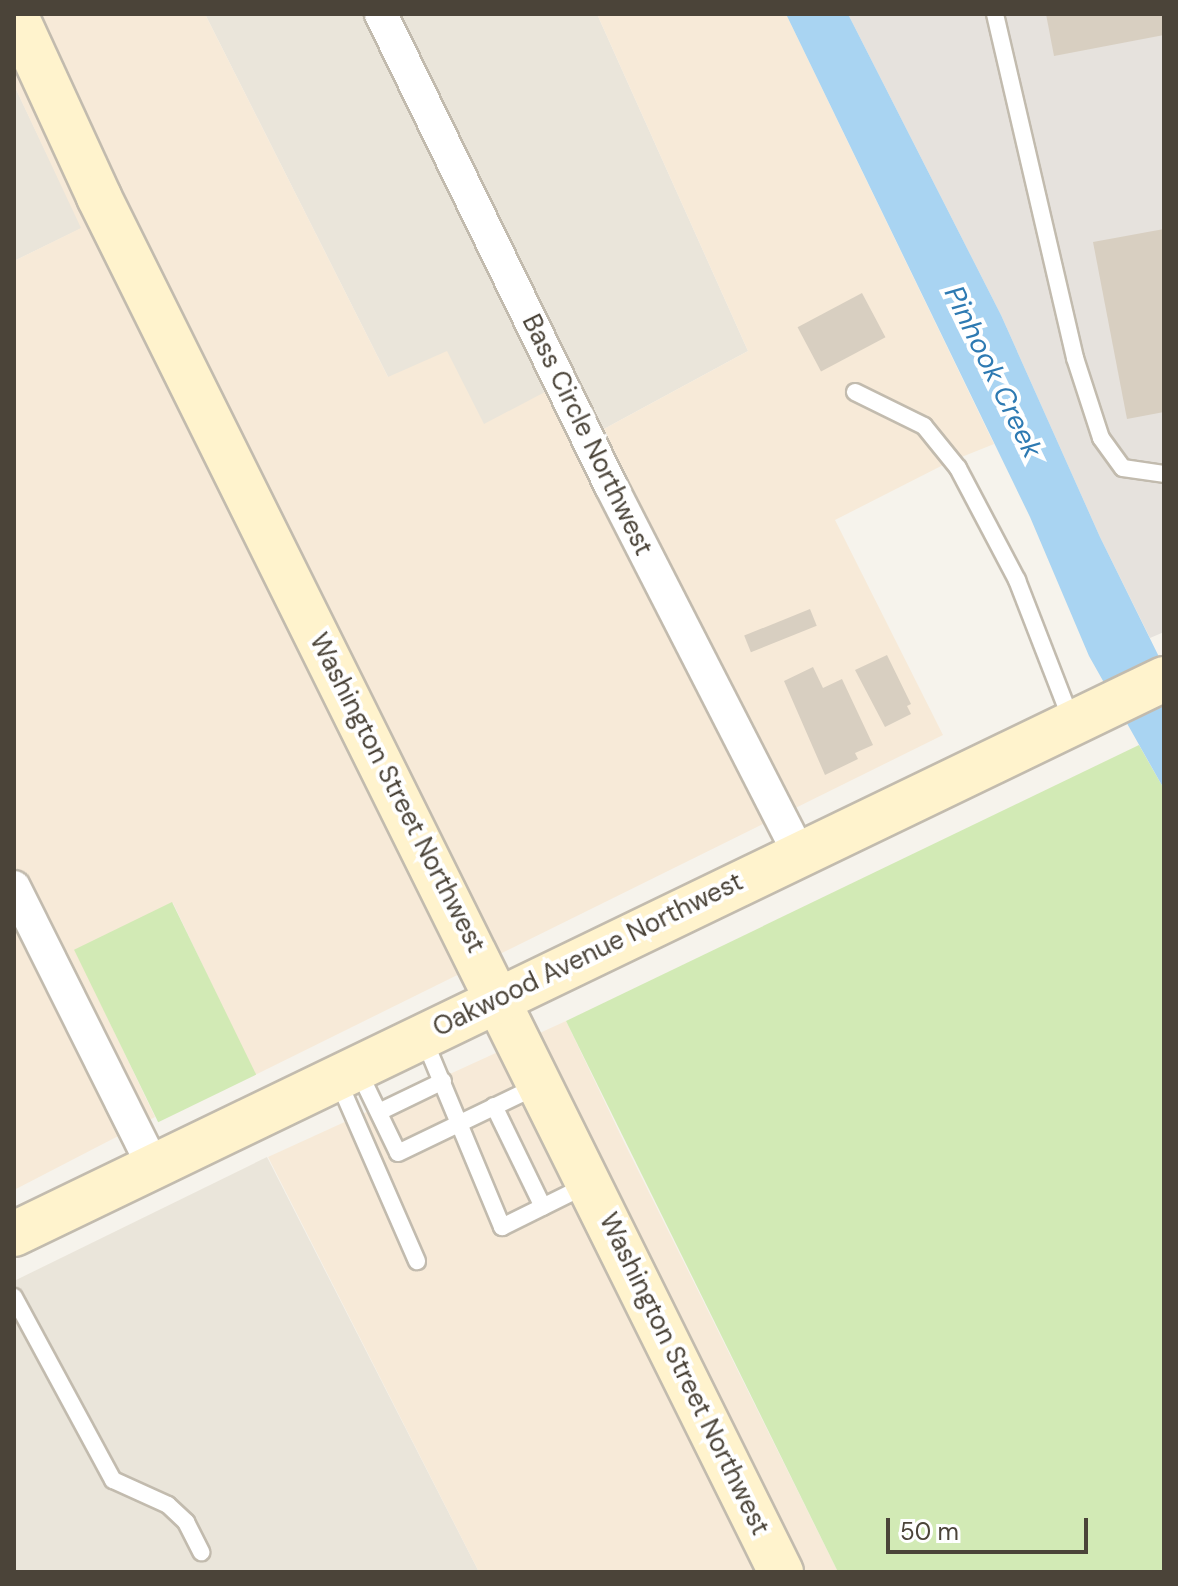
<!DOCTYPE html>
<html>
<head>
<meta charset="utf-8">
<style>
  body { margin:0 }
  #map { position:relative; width:1178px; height:1586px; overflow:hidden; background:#f6f3ec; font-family:"DM Sans",sans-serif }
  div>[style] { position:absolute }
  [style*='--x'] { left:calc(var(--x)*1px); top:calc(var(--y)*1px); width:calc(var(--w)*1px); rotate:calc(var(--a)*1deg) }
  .residential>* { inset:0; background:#eae5da }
  .commercial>* { inset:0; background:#f7ead8 }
  .industrial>* { inset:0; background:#e6e2dd }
  .green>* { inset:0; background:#d2eab5; transform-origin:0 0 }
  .water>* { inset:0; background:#a9d4f2 }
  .building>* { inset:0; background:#d8cfc1; transform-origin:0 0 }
  .roads { filter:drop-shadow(2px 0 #c2bbae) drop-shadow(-2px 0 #c2bbae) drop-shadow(0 2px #c2bbae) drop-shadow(0 -2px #c2bbae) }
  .lane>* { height:16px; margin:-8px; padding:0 8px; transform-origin:8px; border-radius:8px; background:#fff }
  .street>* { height:32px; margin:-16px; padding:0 16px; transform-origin:16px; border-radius:16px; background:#fff }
  .secondary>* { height:44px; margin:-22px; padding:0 22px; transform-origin:22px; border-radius:22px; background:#fff3cd }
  span { translate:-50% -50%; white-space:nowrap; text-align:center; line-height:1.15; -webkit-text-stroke:8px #fff; paint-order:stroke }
  .street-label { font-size:26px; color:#4b4439 }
  .water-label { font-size:28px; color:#2e7ab2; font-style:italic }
  .frame { position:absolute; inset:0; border:16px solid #4b4439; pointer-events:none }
  .scale { position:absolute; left:886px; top:1518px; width:202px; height:36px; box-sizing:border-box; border:4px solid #4b4439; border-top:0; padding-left:10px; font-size:24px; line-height:28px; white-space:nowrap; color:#4b4439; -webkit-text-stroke:6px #fff; paint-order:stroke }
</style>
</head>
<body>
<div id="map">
  <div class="residential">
    <div style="clip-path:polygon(205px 14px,597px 14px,748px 351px,591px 436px,484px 425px,388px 377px)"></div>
    <div style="clip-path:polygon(14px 85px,82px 228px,14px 261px)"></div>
    <div style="clip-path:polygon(267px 1157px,479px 1572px,14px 1572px,14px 1281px)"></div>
  </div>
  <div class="commercial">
    <div style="clip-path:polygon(14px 14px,205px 14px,388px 377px,447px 351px,484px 424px,562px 383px,591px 436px,748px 351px,597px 14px,786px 14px,994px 444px,949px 462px,835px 520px,943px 735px,255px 1075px,173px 903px,76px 952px,155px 1117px,14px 1190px,14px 261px,81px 228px,14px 85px)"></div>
    <div style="clip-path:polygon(566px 1021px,623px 1140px,838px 1572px,479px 1572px,268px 1157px)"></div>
  </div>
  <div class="industrial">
    <div style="clip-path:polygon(848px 14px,1164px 14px,1164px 632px,1150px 638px,1100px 537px,1001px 315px)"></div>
  </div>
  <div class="green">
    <div style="clip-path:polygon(1139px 745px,1164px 789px,1164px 1572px,838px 1572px,566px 1021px)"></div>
    <div style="left:172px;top:902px;width:192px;height:109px;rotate:64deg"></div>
  </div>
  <div class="water">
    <div style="clip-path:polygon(786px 14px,848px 14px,1001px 315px,1100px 537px,1164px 667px,1164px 789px,1089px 656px,1030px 517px)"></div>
  </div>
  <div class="building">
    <div style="clip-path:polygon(1046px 14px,1164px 14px,1164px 35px,1054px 56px)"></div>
    <div style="clip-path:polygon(1164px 229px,1164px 412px,1127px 419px,1093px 242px)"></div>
    <div style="left:862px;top:293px;width:50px;height:73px;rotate:62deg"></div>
    <div style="left:810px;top:609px;width:18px;height:71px;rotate:68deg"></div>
    <div style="clip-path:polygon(887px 655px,911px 704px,907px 706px,911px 714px,885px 727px,855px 670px)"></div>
    <div style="clip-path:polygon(813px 667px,823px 688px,842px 679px,873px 745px,855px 753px,858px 759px,825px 775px,784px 681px)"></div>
  </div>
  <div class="roads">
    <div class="lane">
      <div style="--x:995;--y:14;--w:353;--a:76.9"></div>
      <div style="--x:1075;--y:358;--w:84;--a:72"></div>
      <div style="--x:1101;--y:438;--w:37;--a:54"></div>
      <div style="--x:1123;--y:468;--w:41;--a:8.3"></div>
      <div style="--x:855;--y:392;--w:77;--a:26.2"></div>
      <div style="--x:924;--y:426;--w:54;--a:51"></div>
      <div style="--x:958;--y:468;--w:127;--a:62.2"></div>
      <div style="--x:1017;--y:580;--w:152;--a:68.8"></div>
      <div style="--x:423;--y:1037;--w:206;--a:67.4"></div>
      <div style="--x:502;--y:1227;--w:95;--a:-26.3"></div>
      <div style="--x:357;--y:1068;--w:94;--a:64.2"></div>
      <div style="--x:398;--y:1153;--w:154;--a:-25.7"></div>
      <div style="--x:337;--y:1078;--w:200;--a:66.4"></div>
      <div style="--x:494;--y:1106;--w:112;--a:64.1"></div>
      <div style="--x:379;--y:1112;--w:71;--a:-25.8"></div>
      <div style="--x:14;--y:1297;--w:208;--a:61.6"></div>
      <div style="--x:113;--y:1480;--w:60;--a:24.4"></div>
      <div style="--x:168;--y:1505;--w:25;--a:43"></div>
      <div style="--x:186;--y:1522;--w:34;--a:63"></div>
    </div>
    <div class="street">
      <div style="--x:381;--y:14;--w:525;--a:64.02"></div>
      <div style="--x:611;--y:486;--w:413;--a:62.9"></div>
      <div style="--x:14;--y:887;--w:312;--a:63.5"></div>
    </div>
    <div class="secondary">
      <div style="--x:15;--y:14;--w:201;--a:65.3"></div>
      <div style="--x:99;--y:197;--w:1535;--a:63.62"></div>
      <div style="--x:14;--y:1234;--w:1277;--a:-25.76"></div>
    </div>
  </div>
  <div class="street-label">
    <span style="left:587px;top:435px;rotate:64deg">Bass Circle Northwest</span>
    <span style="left:397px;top:793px;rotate:63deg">Washington Street Northwest</span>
    <span style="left:588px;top:955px;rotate:-26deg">Oakwood Avenue Northwest</span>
    <span style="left:684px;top:1374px;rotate:64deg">Washington Street Northwest</span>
  </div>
  <div class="water-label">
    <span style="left:993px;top:372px;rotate:64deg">Pinhook Creek</span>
  </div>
  <div class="frame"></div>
  <div class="scale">50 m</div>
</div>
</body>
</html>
